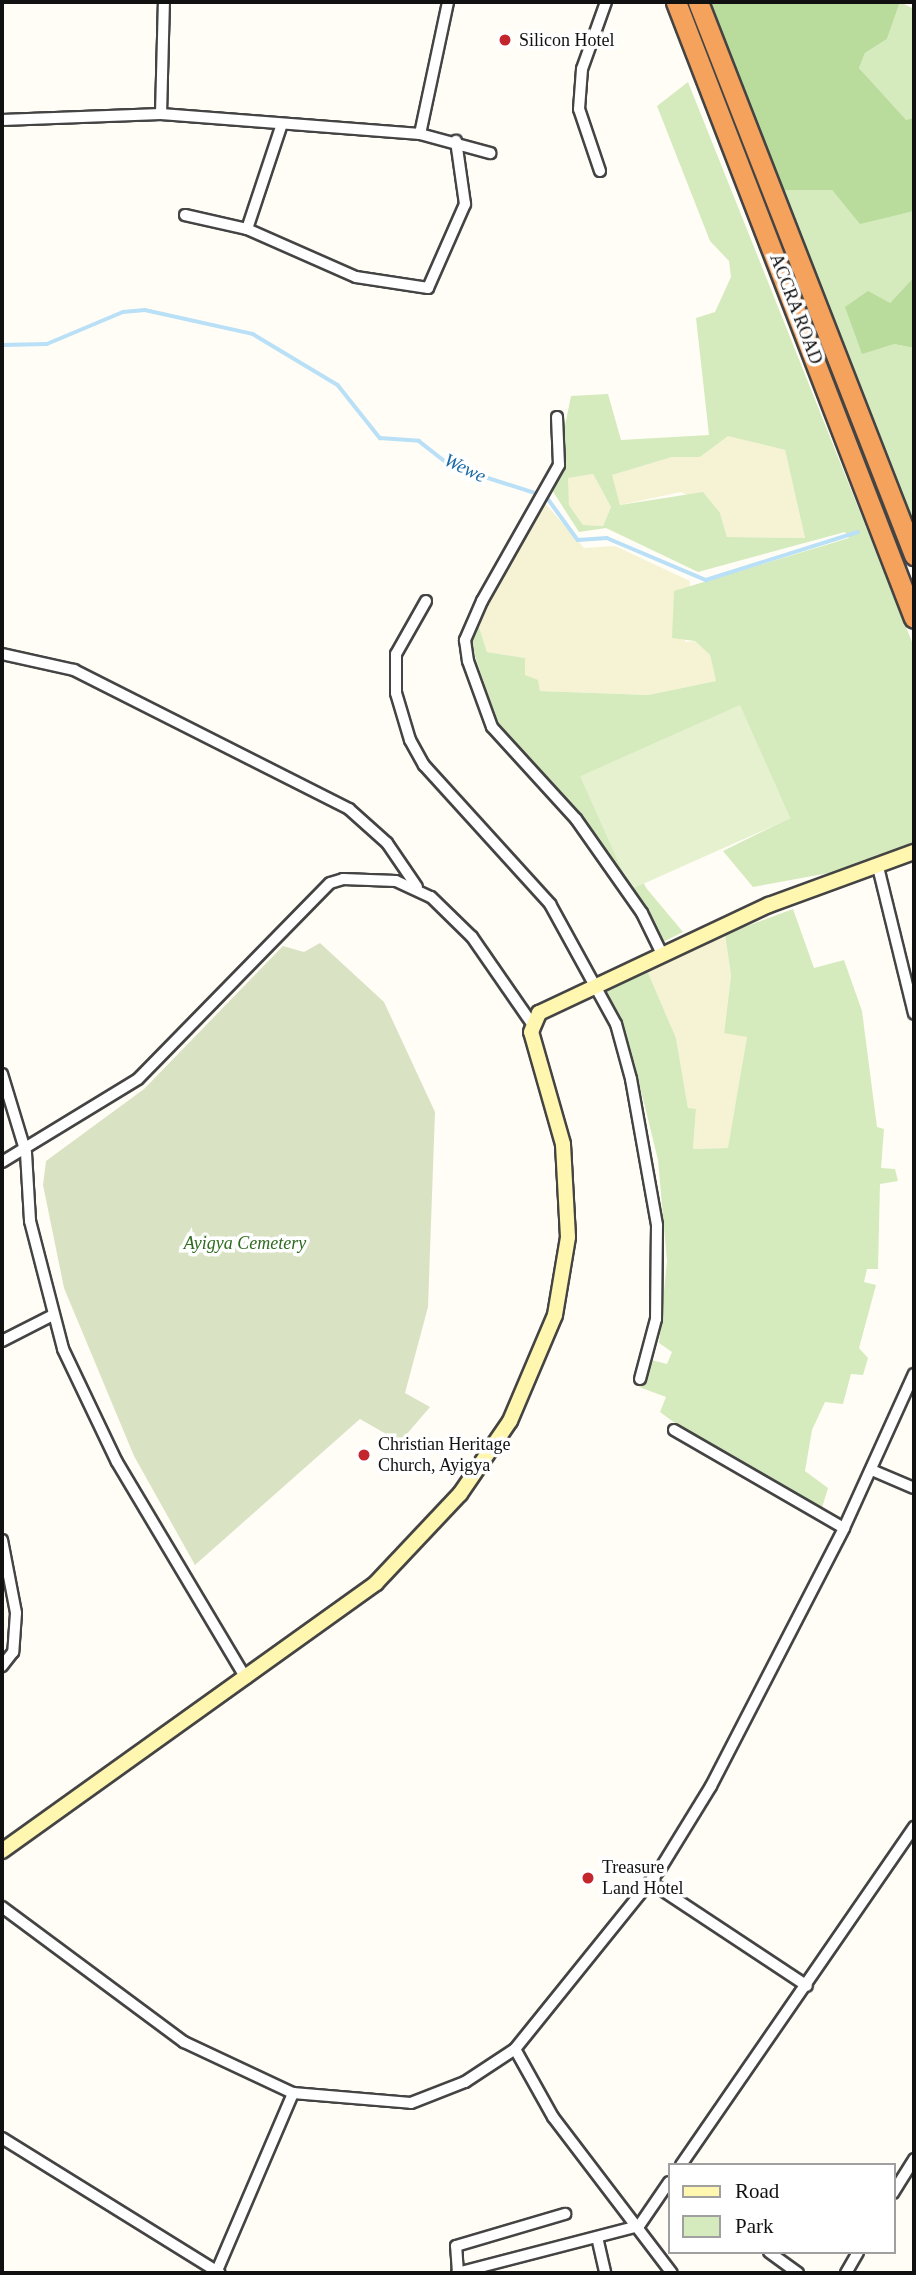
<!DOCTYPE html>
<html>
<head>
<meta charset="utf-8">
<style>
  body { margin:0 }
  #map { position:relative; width:916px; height:2275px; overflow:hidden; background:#fffdf5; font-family:Georgia,serif }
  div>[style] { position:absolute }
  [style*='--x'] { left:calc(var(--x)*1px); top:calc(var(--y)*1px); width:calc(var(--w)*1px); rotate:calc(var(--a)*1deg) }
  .farmland>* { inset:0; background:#f6f3d4 }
  .green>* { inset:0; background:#d5ebbd }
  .forest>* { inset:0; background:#b9dc9c }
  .cemetery>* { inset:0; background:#d9e3c4 }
  .pitch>* { inset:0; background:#e6f2cf; transform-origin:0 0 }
  .stream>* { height:3.5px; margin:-1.75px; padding:0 1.75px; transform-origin:1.75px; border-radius:1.75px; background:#b9e0f7 }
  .roads { filter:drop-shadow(2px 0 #444) drop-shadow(-2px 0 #444) drop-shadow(0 2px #444) drop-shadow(0 -2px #444) }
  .street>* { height:10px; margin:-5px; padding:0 5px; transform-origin:5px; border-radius:5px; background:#fff }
  .secondary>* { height:14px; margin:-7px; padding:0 7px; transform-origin:7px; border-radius:7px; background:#fff6b0 }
  .highway>* { height:19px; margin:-9.5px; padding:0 9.5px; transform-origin:9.5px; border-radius:9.5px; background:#f5a25d }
  .dots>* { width:19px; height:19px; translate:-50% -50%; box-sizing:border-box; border:4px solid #fff; border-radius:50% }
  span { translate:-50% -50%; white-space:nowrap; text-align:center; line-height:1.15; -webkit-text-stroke:7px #fff; paint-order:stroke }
  .poi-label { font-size:18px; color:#111 }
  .left { translate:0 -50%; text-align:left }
  .street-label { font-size:18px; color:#111 }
  .park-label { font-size:18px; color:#2f6b1f; font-style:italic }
  .water-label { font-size:19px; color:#1768a6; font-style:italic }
  .frame { position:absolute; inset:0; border:4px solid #111; pointer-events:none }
  .legend { position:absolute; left:668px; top:2163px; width:228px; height:91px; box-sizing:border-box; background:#fff; border:2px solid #a0a0a0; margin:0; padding:9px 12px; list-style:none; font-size:21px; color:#111 }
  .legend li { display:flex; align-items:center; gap:14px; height:35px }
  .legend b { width:35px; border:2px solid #a0a0a0 }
</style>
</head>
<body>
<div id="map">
  <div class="farmland">
    <div style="clip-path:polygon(728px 435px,785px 450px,805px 538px,727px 537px,720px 513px,681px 492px,620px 505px,611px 475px,672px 457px,700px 457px)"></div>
    <div style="clip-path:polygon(593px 474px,611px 507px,603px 526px,583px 525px,569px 505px,567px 478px)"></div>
    <div style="clip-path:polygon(543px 501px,584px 548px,615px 546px,690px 581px,685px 642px,695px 641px,710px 655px,716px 681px,649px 695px,540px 691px,525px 675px,525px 658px,487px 652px,478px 624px)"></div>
    <div style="clip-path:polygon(725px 934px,731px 976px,724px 1032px,747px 1036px,739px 1096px,729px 1148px,693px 1149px,696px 1110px,688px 1108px,676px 1038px,646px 968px)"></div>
  </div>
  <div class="green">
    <div style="clip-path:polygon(900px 2px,914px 9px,914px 118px,906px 121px,859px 68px,865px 53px,887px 39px)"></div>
    <div style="clip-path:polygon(evenodd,688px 82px,914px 647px,914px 845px,840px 871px,753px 887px,723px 851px,790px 818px,582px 780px,647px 889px,683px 932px,663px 942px,587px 825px,499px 728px,470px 641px,478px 624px,487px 652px,525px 658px,525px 675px,538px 680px,540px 691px,648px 695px,716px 681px,710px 655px,695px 641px,672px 638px,674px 591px,849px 538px,845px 532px,698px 572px,606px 528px,579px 532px,552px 490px,571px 396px,608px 394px,621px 440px,709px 435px,696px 318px,715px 312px,731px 277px,729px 261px,710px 241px,657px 106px,688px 82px,728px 436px,785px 450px,805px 538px,727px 537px,720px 513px,703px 492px,620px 505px,612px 475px,672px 457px,700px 457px,728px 436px,688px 82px,593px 474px,611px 507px,603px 526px,583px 525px,569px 505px,568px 478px,593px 474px)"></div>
    <div style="clip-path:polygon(780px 190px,832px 190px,860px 223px,914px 211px,914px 277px,890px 303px,894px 344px,914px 348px,914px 532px)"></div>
    <div style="clip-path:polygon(793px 909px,814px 968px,844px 960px,862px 1011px,877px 1127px,884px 1129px,881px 1168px,895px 1169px,898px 1181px,880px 1184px,878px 1269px,867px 1269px,864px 1282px,876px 1285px,859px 1348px,868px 1358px,863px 1375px,851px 1374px,843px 1404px,825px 1402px,812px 1430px,805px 1471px,828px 1488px,821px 1511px,698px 1440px,660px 1412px,666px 1397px,639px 1387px,651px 1360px,667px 1364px,672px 1352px,659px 1343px,667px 1261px,658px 1160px,634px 1062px,605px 990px,646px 968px,676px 1038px,688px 1108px,696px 1109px,693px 1149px,728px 1148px,747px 1037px,724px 1033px,731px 976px,725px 934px)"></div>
  </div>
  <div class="forest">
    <div style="clip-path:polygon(709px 2px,900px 2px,887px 39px,865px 53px,859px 68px,906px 120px,914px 118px,914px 211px,860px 224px,832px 190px,780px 190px)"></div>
    <div style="clip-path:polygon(914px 277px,914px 348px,894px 344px,862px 354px,845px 307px,868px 291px,890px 303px)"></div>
  </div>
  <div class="cemetery">
    <div style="clip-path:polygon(320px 943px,384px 1002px,435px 1112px,428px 1307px,405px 1393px,430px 1407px,400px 1442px,360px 1419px,195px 1565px,134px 1456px,64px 1288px,43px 1185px,46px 1161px,144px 1089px,283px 946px,304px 952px)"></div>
  </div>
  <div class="pitch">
    <div style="left:740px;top:705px;width:124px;height:175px;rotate:66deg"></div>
  </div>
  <div class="stream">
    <div style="--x:2;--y:345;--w:45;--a:-1.3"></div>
    <div style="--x:47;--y:344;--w:82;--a:-22.8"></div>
    <div style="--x:123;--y:312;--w:22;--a:-5"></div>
    <div style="--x:145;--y:310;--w:111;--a:12.5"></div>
    <div style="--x:253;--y:334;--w:99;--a:31"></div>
    <div style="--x:338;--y:385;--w:68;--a:51.6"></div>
    <div style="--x:380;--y:438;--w:39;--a:4"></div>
    <div style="--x:419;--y:441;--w:41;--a:38"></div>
    <div style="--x:451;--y:466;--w:91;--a:17.8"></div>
    <div style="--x:546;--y:496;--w:54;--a:54"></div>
    <div style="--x:578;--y:540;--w:29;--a:-4"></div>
    <div style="--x:607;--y:538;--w:108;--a:23"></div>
    <div style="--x:706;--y:580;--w:159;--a:-17.5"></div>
  </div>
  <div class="roads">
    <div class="street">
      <div style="--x:161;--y:114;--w:112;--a:-88.5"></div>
      <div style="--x:2;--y:120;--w:159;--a:-2.2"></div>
      <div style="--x:161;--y:114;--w:260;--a:4.4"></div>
      <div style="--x:420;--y:134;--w:73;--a:15.2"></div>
      <div style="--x:420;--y:134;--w:135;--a:-78"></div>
      <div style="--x:600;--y:171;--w:65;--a:-108.7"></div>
      <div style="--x:579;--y:109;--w:40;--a:-85.7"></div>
      <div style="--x:582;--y:69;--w:71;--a:-70.3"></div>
      <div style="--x:185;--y:215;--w:64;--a:12.7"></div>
      <div style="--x:247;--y:229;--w:119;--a:23.8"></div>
      <div style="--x:356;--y:277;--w:73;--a:8.7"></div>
      <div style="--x:428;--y:288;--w:92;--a:-66.2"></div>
      <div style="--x:465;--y:204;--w:64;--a:-98.1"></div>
      <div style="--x:247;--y:229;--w:108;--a:-71.6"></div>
      <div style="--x:557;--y:417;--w:48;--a:87.6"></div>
      <div style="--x:559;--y:465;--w:156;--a:119.5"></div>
      <div style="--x:482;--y:601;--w:43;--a:113.6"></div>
      <div style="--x:465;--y:640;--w:21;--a:82"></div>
      <div style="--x:468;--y:661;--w:70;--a:70"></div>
      <div style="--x:492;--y:727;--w:125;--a:47.6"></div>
      <div style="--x:576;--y:819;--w:115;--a:54.9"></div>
      <div style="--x:642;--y:913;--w:43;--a:64"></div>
      <div style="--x:426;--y:601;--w:61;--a:119.5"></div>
      <div style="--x:396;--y:654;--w:39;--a:90"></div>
      <div style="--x:396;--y:693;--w:49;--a:73.4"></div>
      <div style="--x:410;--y:740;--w:29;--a:61"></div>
      <div style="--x:424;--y:765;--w:188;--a:47.8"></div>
      <div style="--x:550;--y:904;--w:137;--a:61.2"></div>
      <div style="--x:616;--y:1024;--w:57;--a:74.7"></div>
      <div style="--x:631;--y:1079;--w:148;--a:79.9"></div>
      <div style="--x:657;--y:1225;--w:94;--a:90.6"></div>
      <div style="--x:656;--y:1319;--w:62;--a:104.9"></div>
      <div style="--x:2;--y:654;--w:74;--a:12.5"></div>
      <div style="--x:74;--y:670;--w:308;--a:26.8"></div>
      <div style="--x:349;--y:809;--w:51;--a:41.8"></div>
      <div style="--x:387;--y:843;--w:53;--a:55.7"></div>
      <div style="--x:878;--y:867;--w:151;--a:76.2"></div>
      <div style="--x:2;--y:1074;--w:83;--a:73.1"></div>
      <div style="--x:26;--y:1153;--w:68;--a:86.6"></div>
      <div style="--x:30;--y:1221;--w:132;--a:75.5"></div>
      <div style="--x:63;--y:1349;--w:125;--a:64.5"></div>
      <div style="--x:117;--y:1462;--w:252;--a:59.2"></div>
      <div style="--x:2;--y:1162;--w:159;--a:-31.4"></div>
      <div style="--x:138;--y:1079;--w:274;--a:-45.6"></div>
      <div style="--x:330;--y:883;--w:14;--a:-17"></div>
      <div style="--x:343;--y:879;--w:53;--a:2.2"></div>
      <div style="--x:396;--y:881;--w:38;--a:25"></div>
      <div style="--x:431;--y:897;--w:57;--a:44.3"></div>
      <div style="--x:472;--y:937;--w:107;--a:55.3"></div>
      <div style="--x:2;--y:1341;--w:57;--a:-27"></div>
      <div style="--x:674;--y:1430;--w:196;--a:30"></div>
      <div style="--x:874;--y:1471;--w:43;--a:23"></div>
      <div style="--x:2;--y:1540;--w:74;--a:79.1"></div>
      <div style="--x:16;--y:1613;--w:39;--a:94"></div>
      <div style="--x:13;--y:1652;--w:18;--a:128"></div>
      <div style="--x:650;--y:1882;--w:188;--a:33.5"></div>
      <div style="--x:2;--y:1907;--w:227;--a:36.6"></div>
      <div style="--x:184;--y:2042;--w:120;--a:25.1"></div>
      <div style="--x:293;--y:2093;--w:118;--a:4.8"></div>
      <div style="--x:411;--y:2103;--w:58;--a:-21.3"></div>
      <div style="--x:465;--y:2082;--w:60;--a:-33.4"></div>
      <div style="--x:515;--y:2049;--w:231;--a:-51.1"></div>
      <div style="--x:660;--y:1869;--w:97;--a:-58.4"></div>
      <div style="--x:711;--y:1786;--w:290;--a:-62.7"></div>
      <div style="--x:844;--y:1528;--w:169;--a:-65.6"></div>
      <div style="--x:515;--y:2049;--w:78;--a:60.8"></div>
      <div style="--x:553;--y:2117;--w:196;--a:52.7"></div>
      <div style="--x:2;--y:2138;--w:256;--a:31.8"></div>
      <div style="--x:681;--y:2165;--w:411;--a:-55.4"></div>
      <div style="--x:893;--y:2193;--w:40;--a:-58"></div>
      <div style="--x:597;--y:2237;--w:37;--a:77"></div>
      <div style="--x:769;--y:2252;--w:36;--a:36"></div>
      <div style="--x:216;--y:2273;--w:196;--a:-66.8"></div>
      <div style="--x:457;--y:2273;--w:188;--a:-14.5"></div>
      <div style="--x:639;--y:2226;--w:53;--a:-55.7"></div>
      <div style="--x:458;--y:2273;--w:27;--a:-94"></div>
      <div style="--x:456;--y:2246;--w:114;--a:-16.4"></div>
      <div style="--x:846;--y:2273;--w:24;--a:-60"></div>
    </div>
    <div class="secondary">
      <div style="--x:2;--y:1851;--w:460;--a:-35.6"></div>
      <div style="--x:376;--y:1583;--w:122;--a:-46.7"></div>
      <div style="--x:460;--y:1494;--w:88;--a:-55.6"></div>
      <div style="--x:510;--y:1421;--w:115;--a:-67"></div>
      <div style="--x:555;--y:1315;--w:79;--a:-80.5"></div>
      <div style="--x:568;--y:1237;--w:93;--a:-93.1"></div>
      <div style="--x:563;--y:1144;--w:116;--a:-105.9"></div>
      <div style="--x:531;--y:1032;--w:21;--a:-67"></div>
      <div style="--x:539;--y:1013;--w:254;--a:-25.2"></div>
      <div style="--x:769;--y:905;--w:154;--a:-20.1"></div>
    </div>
    <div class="highway">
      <div style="--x:676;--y:2;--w:660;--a:68.88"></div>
      <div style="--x:698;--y:2;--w:594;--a:68.66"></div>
    </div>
  </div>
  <div class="dots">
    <div style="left:505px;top:40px;background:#c4262e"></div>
    <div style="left:364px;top:1455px;background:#c4262e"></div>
    <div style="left:588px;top:1878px;background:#c4262e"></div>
  </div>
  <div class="poi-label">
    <span class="left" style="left:519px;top:40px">Silicon Hotel</span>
    <span class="left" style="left:378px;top:1455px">Christian Heritage<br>Church, Ayigya</span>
    <span class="left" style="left:602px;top:1878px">Treasure<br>Land Hotel</span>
  </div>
  <div class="street-label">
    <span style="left:796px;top:309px;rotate:69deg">ACCRA ROAD</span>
  </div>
  <div class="park-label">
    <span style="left:245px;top:1243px">Ayigya Cemetery</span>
  </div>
  <div class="water-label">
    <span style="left:465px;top:468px;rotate:25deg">Wewe</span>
  </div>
  <div class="frame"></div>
  <ul class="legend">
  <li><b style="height:9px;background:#fff6b0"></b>Road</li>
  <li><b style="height:19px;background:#d5ebbd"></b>Park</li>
  </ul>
</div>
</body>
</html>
